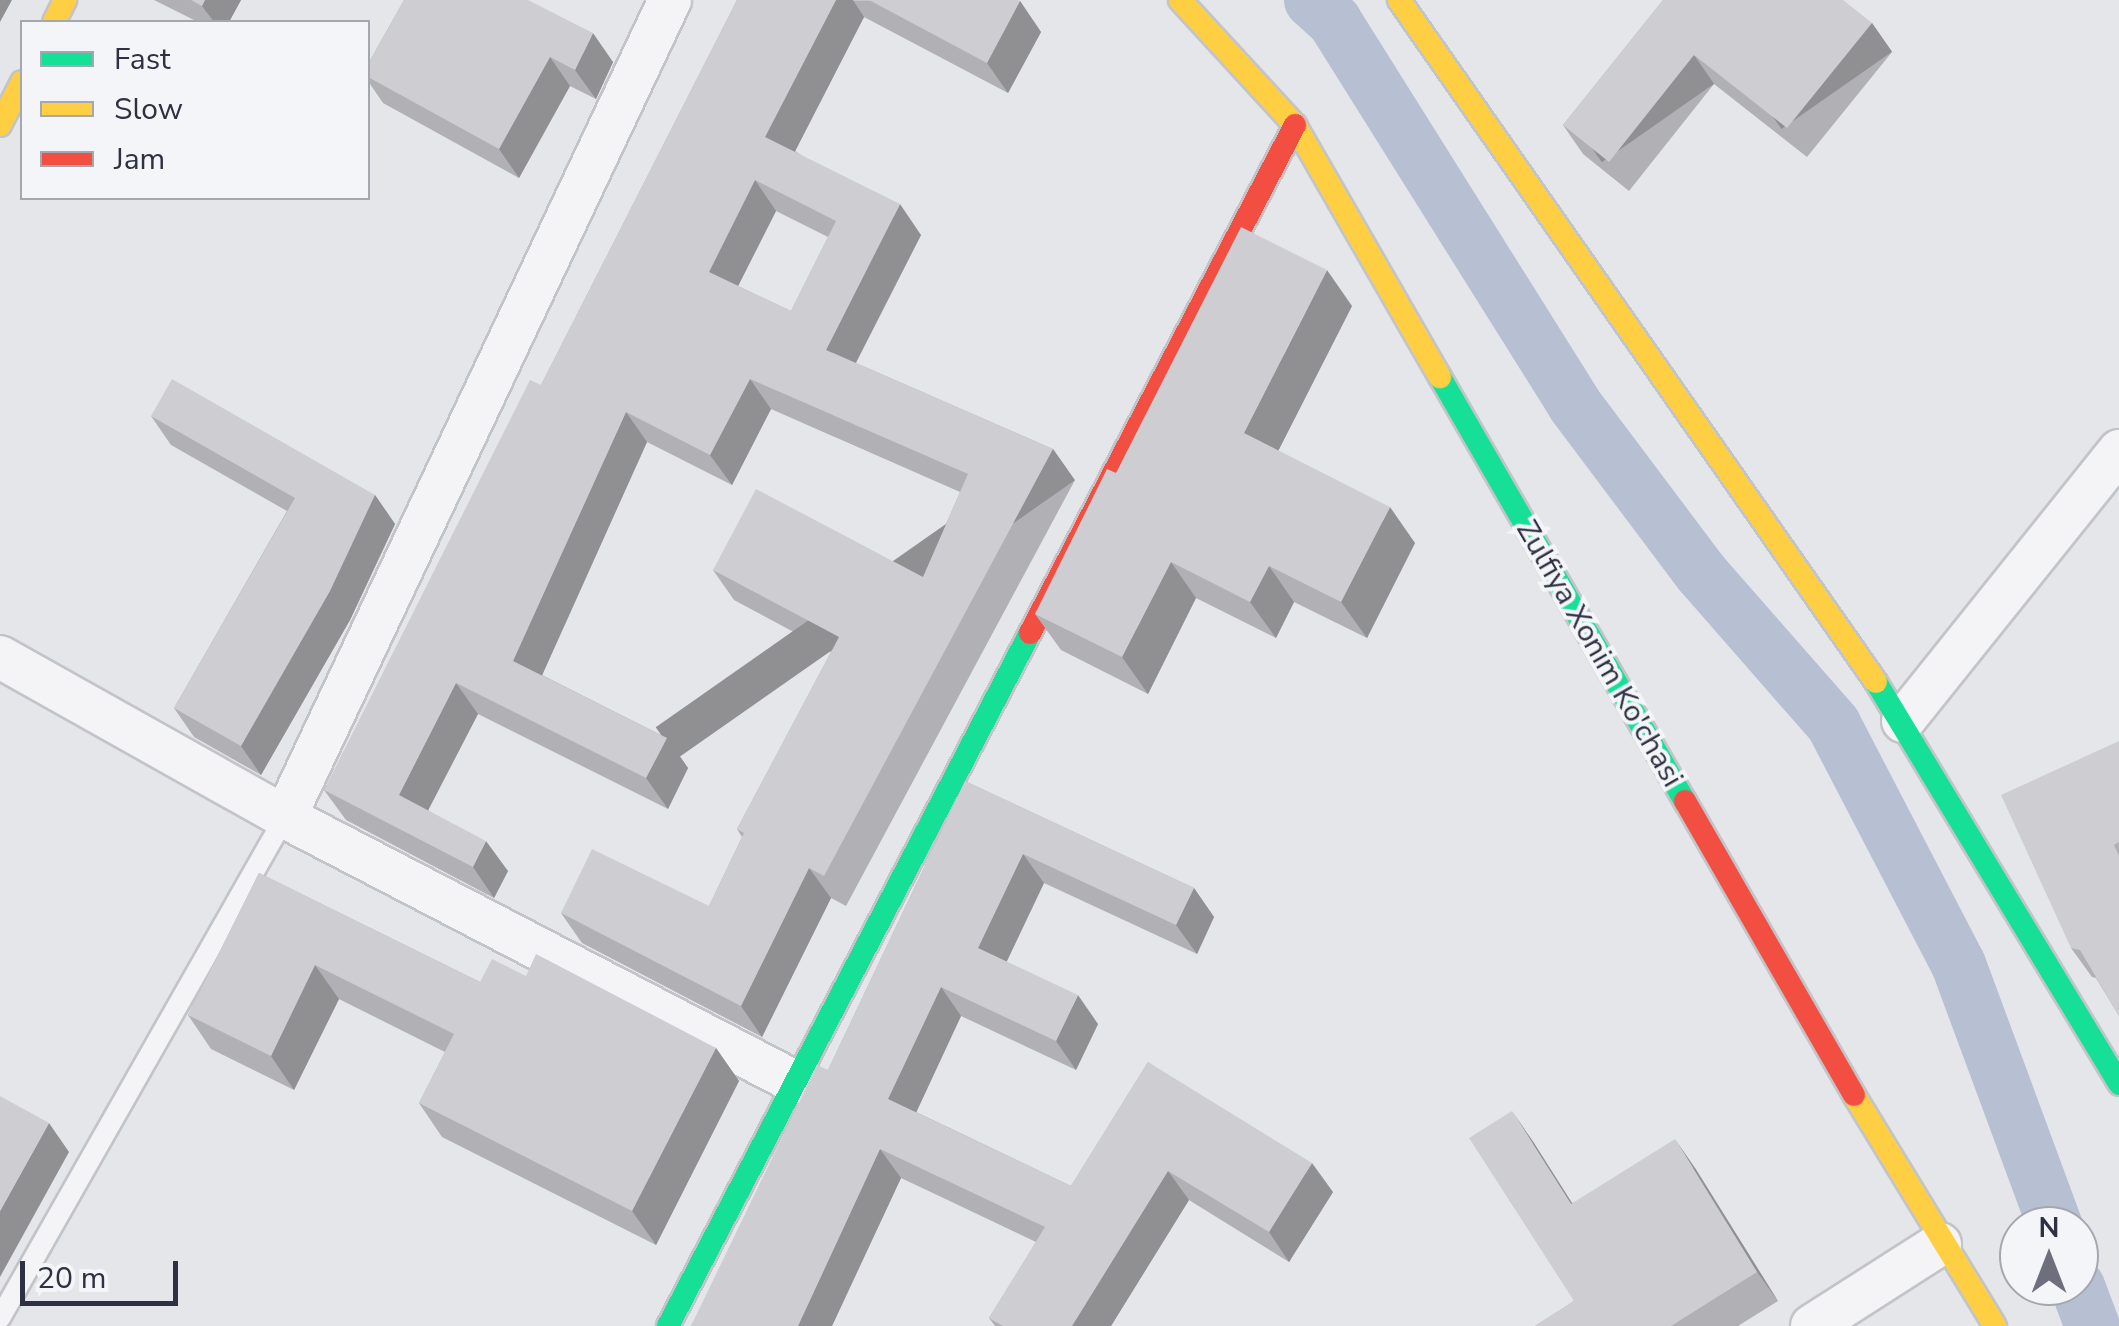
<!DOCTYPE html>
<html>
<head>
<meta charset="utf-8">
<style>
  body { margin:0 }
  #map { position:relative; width:2119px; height:1326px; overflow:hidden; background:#e5e6ea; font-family:"Nunito Sans",sans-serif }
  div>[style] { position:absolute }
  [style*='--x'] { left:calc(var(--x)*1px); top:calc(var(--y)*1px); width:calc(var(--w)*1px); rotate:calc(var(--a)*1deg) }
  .canal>* { height:55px; margin:-27.5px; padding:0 27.5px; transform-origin:27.5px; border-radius:27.5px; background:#b7bfd2 }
  .roads { filter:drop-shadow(2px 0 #c3c4c8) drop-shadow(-2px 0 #c3c4c8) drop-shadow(0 2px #c3c4c8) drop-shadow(0 -2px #c3c4c8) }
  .lane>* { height:20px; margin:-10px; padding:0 10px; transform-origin:10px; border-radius:10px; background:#f4f4f6 }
  .street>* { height:42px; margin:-21px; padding:0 21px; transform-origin:21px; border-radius:21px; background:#f4f4f6 }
  .fast>* { height:22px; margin:-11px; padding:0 11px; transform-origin:11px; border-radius:11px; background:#16e098 }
  .slow>* { height:22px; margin:-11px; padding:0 11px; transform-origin:11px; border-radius:11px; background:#ffcf43 }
  .jam>* { height:22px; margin:-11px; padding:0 11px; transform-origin:11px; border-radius:11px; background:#f24e42 }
  .wall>* { inset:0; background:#b1b1b5 }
  .shaded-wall>* { inset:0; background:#909093; transform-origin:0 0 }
  .building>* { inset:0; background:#ceced2 }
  span { translate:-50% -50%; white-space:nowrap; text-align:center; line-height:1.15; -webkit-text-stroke:8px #f4f5f8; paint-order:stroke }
  .street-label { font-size:30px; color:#2d3141 }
  .legend { position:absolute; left:20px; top:20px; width:350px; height:180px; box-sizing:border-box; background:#f4f5f8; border:2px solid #a4a7af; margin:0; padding:12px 18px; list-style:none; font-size:30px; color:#2d3141 }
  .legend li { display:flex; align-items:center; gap:20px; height:50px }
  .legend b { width:50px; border:2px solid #a4a7af }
  .north { position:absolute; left:1999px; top:1206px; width:100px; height:100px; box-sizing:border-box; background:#f4f5f8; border:2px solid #a4a7af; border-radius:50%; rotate:0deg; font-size:28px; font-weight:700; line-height:40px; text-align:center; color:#2d3141 }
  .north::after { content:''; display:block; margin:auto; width:35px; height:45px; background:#6d707c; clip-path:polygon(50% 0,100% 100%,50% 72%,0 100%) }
  .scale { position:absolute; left:20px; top:1261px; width:158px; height:45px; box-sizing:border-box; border:5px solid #2d3141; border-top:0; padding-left:12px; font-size:30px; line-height:35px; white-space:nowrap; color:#2d3141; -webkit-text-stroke:8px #f4f5f8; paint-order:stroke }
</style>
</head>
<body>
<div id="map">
  <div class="canal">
    <div style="--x:1311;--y:0;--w:31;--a:42"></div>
    <div style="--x:1334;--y:21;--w:452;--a:57.9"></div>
    <div style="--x:1574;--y:404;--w:211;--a:53.1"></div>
    <div style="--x:1701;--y:573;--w:201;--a:48.8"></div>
    <div style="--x:1833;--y:724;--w:271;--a:62.5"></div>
    <div style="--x:1958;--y:964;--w:279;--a:69.7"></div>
    <div style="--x:2077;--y:1286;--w:43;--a:69.4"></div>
  </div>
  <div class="roads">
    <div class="lane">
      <div style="--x:0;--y:1318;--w:576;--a:-60.37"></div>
    </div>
    <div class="street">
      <div style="--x:0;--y:657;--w:327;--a:29.3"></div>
      <div style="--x:285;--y:817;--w:903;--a:-64.77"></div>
      <div style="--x:1903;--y:721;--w:346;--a:-51.3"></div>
      <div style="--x:285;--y:817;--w:575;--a:27.46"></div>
      <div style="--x:1812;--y:1326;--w:152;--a:-32.6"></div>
    </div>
    <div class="fast">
      <div style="--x:1440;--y:377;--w:490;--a:60"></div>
      <div style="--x:1876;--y:682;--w:470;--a:58.8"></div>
      <div style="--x:668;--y:1326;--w:782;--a:-62.42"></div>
    </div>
    <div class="slow">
      <div style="--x:1180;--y:0;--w:170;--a:47.4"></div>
      <div style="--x:1295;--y:125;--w:291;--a:60.1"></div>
      <div style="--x:1399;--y:0;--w:832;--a:55.03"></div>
      <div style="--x:54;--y:22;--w:25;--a:-63"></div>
      <div style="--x:0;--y:125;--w:48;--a:-62.9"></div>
      <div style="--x:1854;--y:1095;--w:271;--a:58.6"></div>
    </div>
    <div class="jam">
      <div style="--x:1030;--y:633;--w:573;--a:-62.45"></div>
      <div style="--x:1685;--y:801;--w:339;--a:60.1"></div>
    </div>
  </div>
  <div class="wall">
    <div style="clip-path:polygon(154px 0,241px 0,229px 22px,198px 22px)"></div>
    <div style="clip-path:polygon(404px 0,613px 62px,596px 99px,570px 86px,519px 178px,383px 103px,368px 81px,368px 64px)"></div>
    <div style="clip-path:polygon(evenodd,737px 0,1020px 1px,1041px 32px,1008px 93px,864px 17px,795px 151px,921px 235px,856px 363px,1053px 449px,1075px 480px,846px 906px,831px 898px,762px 1037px,582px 943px,561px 913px,709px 906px,742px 837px,737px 829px,831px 652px,734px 600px,713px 570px,923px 577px,960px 492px,771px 409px,732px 485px,647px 442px,542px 675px,667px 738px,688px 768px,668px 809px,478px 714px,428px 810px,508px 871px,494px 898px,346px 820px,324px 790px,541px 385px,737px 0,776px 211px,828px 237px,791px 311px,738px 286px,776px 211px)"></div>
    <div style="clip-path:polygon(1663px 0,1872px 23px,1892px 52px,1807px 157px,1714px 84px,1629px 191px,1583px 154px,1563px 125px)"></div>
    <div style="clip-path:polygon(1352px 306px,1278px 451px,1415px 543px,1367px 638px,1294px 602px,1276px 638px,1196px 598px,1148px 694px,1061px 650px,1035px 614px,1116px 473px)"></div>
    <div style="clip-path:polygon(151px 416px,375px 495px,395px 524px,350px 620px,261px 775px,194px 737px,174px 708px,287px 511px,171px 445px)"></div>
    <div style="clip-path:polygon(2119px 741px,2119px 1016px,2096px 978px,2092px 977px,2071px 948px)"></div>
    <div style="clip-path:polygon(965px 781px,1194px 888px,1214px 917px,1197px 954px,1044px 883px,1006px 962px,1098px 1024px,1076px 1070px,961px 1016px,916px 1112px,1071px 1186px,1148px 1062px,1333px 1192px,1289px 1262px,1189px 1200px,1111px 1326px,995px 1326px,989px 1318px,1036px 1242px,901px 1178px,832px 1326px,691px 1326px,828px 1070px)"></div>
    <div style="clip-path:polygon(259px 873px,480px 982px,526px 976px,716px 1048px,739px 1081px,656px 1245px,442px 1137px,419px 1103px,445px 1052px,339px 999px,294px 1090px,211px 1049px,188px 1015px)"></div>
    <div style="clip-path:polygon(1532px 1140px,1572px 1203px,1695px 1168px,1778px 1301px,1738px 1326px,1535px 1326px,1574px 1301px)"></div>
  </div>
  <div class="shaded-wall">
    <div style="clip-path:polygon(0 0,12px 0,0 22px)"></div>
    <div style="clip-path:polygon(205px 0,241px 0,229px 22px,214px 22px,202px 6px)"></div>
    <div style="clip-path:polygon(836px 0,853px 0,864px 17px,787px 167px,765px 137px)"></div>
    <div style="clip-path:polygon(1020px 1px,1041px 32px,1008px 93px,987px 63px)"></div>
    <div style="left:1872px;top:23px;width:35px;height:135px;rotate:55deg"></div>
    <div style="clip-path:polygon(593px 33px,613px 62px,596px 99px,575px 70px)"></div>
    <div style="left:1694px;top:55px;width:35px;height:137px;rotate:55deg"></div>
    <div style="clip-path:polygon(550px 57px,570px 86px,519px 178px,499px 149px)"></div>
    <div style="clip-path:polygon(755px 180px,776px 211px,730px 302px,709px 272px)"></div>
    <div style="clip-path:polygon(900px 204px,921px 235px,847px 380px,826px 350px)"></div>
    <div style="clip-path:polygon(1327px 270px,1352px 306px,1269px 469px,1244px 433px)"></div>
    <div style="clip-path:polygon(750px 379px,771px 409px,732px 485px,710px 455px)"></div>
    <div style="clip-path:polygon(626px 412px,647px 442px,535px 691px,513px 661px)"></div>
    <div style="left:1053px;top:449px;width:38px;height:485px;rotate:55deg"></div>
    <div style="clip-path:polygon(375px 495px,395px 524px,350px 620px,261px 775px,241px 746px)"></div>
    <div style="clip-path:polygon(1390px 507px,1415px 543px,1367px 638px,1341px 602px)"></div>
    <div style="clip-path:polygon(1171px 562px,1196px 598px,1148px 694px,1122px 657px)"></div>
    <div style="clip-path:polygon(1269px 566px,1294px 602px,1276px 638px,1250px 602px)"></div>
    <div style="clip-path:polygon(456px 683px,478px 714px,420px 826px,399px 795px)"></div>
    <div style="clip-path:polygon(667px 738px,688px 768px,668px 809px,646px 778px)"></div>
    <div style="clip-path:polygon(486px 841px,508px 871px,494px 898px,473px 867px)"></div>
    <div style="clip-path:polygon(1023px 854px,1044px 883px,999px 978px,978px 948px)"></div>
    <div style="clip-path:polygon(809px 868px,831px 898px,762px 1037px,741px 1006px)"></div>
    <div style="clip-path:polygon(1194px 888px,1214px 917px,1197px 954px,1176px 925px)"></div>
    <div style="clip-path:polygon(315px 965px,339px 999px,294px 1090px,271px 1056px)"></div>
    <div style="clip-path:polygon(941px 987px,961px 1016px,909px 1128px,888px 1099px)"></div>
    <div style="clip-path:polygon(1078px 995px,1098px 1024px,1076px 1070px,1056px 1041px)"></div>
    <div style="clip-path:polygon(716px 1048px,739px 1081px,656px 1245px,632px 1211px)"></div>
    <div style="clip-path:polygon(1512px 1111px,1532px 1140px,1591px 1233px,1571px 1204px)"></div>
    <div style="clip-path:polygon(49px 1123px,69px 1152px,0 1277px,0 1211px)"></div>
    <div style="clip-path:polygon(1675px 1139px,1695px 1168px,1778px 1301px,1757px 1272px)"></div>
    <div style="clip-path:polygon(880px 1149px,901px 1178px,832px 1326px,798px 1326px)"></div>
    <div style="clip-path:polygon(1312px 1163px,1333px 1192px,1289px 1262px,1269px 1232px)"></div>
    <div style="clip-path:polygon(1168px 1171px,1189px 1200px,1111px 1326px,1072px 1326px)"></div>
  </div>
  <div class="building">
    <div style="clip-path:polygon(191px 0,205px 0,202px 6px)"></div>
    <div style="clip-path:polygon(404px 0,528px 0,593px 33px,575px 70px,550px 57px,499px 149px,368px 77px,368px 64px)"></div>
    <div style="clip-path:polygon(evenodd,737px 0,836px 0,765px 137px,900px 204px,826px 350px,1053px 449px,824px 876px,809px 868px,741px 1006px,561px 913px,592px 849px,709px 906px,744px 833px,737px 829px,839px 637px,713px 570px,756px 489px,923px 577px,968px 474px,750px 379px,710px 455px,626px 412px,513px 661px,667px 738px,646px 778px,456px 683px,399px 795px,486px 841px,473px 867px,324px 790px,530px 380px,541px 385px,737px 0,755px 180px,836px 221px,791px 311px,709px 272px,755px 180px)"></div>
    <div style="clip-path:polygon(869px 0,1018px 0,1020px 1px,987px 63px)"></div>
    <div style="clip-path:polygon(1663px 0,1843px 0,1872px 23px,1787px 128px,1694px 55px,1609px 162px,1563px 125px)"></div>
    <div style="clip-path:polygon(1241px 227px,1327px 270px,1244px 433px,1390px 507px,1341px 602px,1269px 566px,1250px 602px,1171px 562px,1122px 657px,1035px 614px,1107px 469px,1116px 473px)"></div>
    <div style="clip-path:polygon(172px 379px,375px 495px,330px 591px,241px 746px,174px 708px,295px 498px,151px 416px)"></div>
    <div style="clip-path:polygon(2119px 741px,2119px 842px,2114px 845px,2119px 856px,2119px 1016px,2080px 950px,2071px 948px,2001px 795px)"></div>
    <div style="clip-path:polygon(965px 781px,1194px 888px,1176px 925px,1023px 854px,978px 948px,1078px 995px,1056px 1041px,941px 987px,888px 1099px,1071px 1186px,1148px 1062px,1312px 1163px,1269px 1232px,1168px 1171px,1072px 1326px,1003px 1326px,989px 1318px,1045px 1227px,880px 1149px,798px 1326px,691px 1326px,817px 1065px,828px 1070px)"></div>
    <div style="clip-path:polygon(259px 873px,480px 982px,492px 959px,526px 976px,536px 954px,716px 1048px,632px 1211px,419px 1103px,454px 1034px,315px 965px,271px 1056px,188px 1015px)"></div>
    <div style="clip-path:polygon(0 1096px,49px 1123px,0 1211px)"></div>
    <div style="clip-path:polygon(1512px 1111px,1571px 1204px,1675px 1139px,1757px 1272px,1671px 1326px,1535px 1326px,1574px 1301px,1469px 1138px)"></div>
  </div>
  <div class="street-label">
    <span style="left:1599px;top:654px;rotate:60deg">Zulfiya Xonim Ko'chasi</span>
  </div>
  <ul class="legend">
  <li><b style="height:12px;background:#16e098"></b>Fast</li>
  <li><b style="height:12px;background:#ffcf43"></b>Slow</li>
  <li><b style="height:12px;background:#f24e42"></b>Jam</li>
  </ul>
  <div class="north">N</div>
  <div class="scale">20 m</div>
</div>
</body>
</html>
